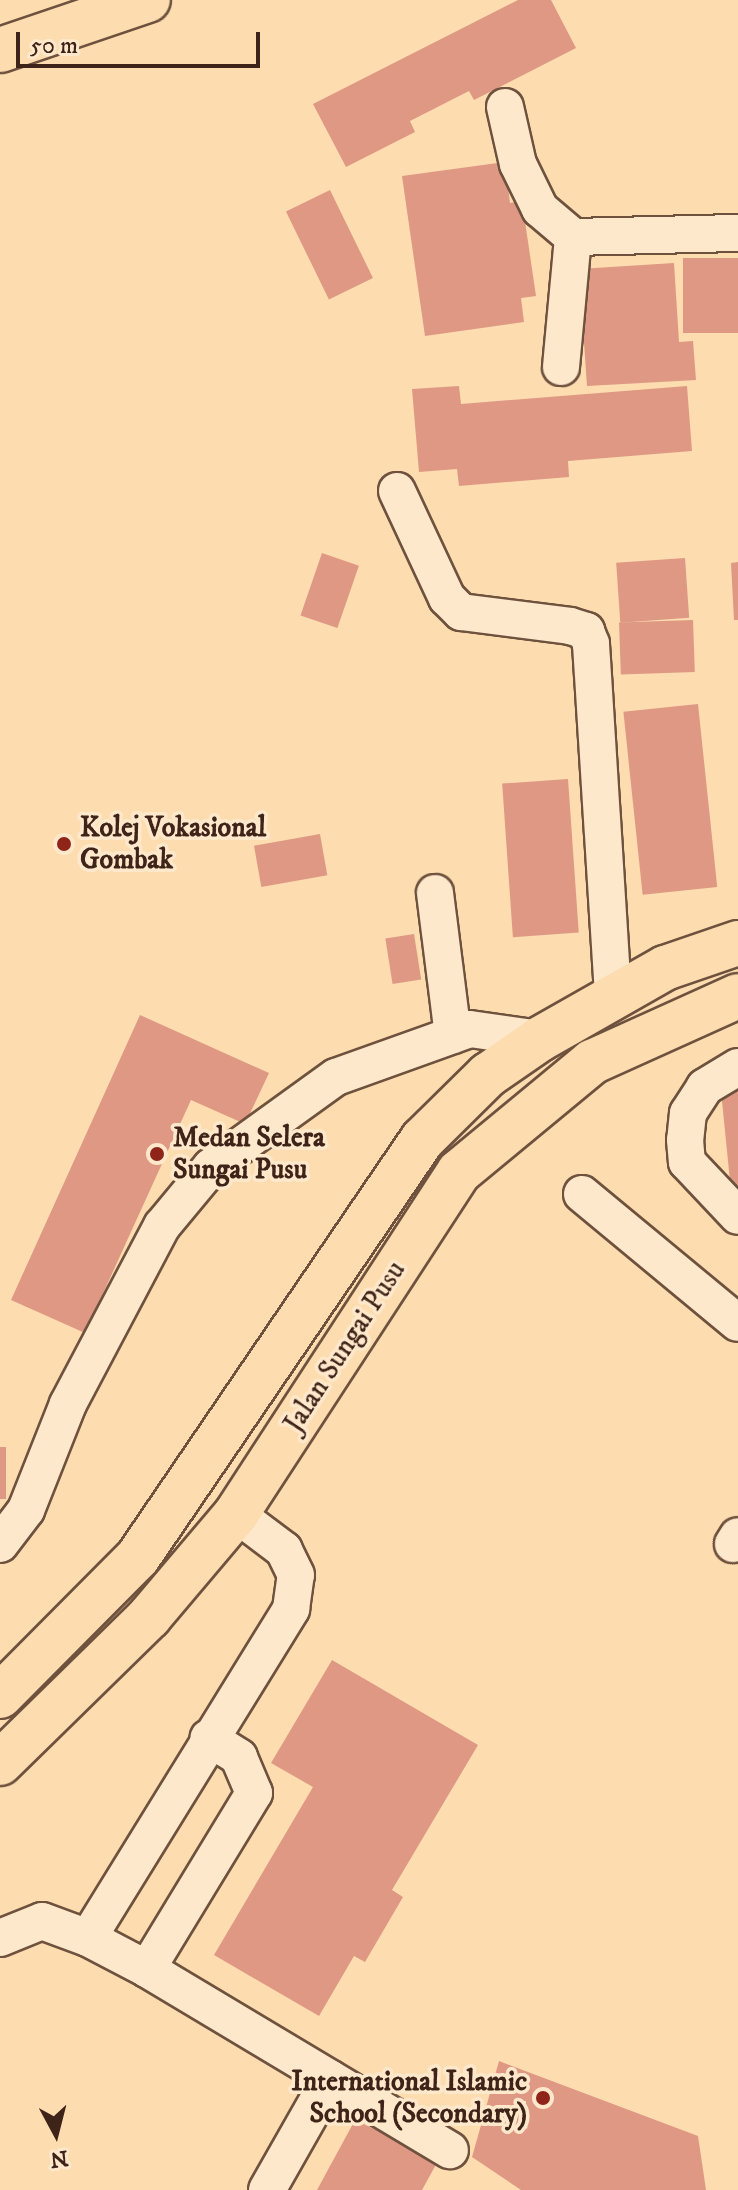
<!DOCTYPE html>
<html>
<head>
<meta charset="utf-8">
<style>
  body { margin:0 }
  #map { position:relative; width:738px; height:2190px; overflow:hidden; background:#fddcaf; font-family:"IM FELL DW Pica",serif }
  div>[style] { position:absolute }
  [style*='--x'] { left:calc(var(--x)*1px); top:calc(var(--y)*1px); width:calc(var(--w)*1px); rotate:calc(var(--a)*1deg) }
  .building>* { inset:0; background:#df9883; transform-origin:0 0 }
  .roads { filter:drop-shadow(2px 0 #6e523e) drop-shadow(-2px 0 #6e523e) drop-shadow(0 2px #6e523e) drop-shadow(0 -2px #6e523e) }
  .minor>* { height:36px; margin:-18px; padding:0 18px; transform-origin:18px; border-radius:18px; background:#fee8cb }
  .major>* { height:44px; margin:-22px; padding:0 22px; transform-origin:22px; border-radius:22px; background:#fddcaf }
  .dots>* { width:22px; height:22px; translate:-50% -50%; box-sizing:border-box; border:4px solid #fee8cb; border-radius:50% }
  span { translate:-50% -50%; white-space:nowrap; text-align:center; line-height:1.15; -webkit-text-stroke:7px #fee8cb; paint-order:stroke }
  .poi-label { font-size:28px; color:#3e2418; font-weight:700 }
  .left { translate:0 -50%; text-align:left }
  .right { translate:-100% -50%; text-align:right }
  .street-label { font-size:28px; color:#3e2418 }
  .north { position:absolute; left:16px; top:2094px; width:80px; height:80px; -webkit-text-stroke:6px #fee8cb; paint-order:stroke; rotate:173deg; font-size:22px; font-weight:700; line-height:32px; text-align:center; color:#3e2418 }
  .north::after { content:''; display:block; margin:auto; width:28px; height:36px; background:#3e2418; clip-path:polygon(50% 0,100% 100%,50% 72%,0 100%) }
  .scale { position:absolute; left:16px; top:32px; width:244px; height:36px; box-sizing:border-box; border:4px solid #3e2418; border-top:0; padding-left:10px; font-size:24px; line-height:28px; white-space:nowrap; color:#3e2418; -webkit-text-stroke:6px #fee8cb; paint-order:stroke }
</style>
</head>
<body>
<div id="map">
  <div class="building">
    <div style="clip-path:polygon(518px 0,551px 0,576px 48px,474px 100px,469px 91px,410px 121px,415px 132px,346px 167px,313px 104px)"></div>
    <div style="clip-path:polygon(505px 162px,510px 203px,522px 201px,536px 296px,521px 298px,524px 322px,425px 336px,402px 176px)"></div>
    <div style="left:330px;top:190px;width:98px;height:49px;rotate:64deg"></div>
    <div style="left:738px;top:258px;width:75px;height:55px;rotate:90deg"></div>
    <div style="clip-path:polygon(674px 263px,679px 342px,693px 341px,696px 380px,587px 386px,579px 269px)"></div>
    <div style="clip-path:polygon(459px 386px,461px 404px,687px 386px,692px 451px,568px 461px,569px 477px,459px 486px,457px 469px,419px 472px,412px 389px)"></div>
    <div style="left:322px;top:553px;width:39px;height:66px;rotate:19deg"></div>
    <div style="left:685px;top:558px;width:60px;height:69px;rotate:86deg"></div>
    <div style="clip-path:polygon(738px 562px,738px 620px,734px 620px,731px 563px)"></div>
    <div style="left:693px;top:620px;width:52px;height:74px;rotate:88deg"></div>
    <div style="left:698px;top:704px;width:184px;height:75px;rotate:84deg"></div>
    <div style="left:568px;top:779px;width:154px;height:66px;rotate:86deg"></div>
    <div style="left:320px;top:834px;width:42px;height:67px;rotate:80deg"></div>
    <div style="left:414px;top:934px;width:46px;height:29px;rotate:81deg"></div>
    <div style="clip-path:polygon(140px 1015px,269px 1073px,245px 1124px,191px 1100px,85px 1333px,11px 1300px)"></div>
    <div style="clip-path:polygon(738px 1089px,738px 1200px,732px 1201px,721px 1091px)"></div>
    <div style="left:0;top:1447px;width:6px;height:52px"></div>
    <div style="clip-path:polygon(332px 1660px,478px 1745px,392px 1890px,403px 1897px,365px 1962px,354px 1956px,319px 2016px,214px 1955px,313px 1787px,271px 1763px)"></div>
    <div style="clip-path:polygon(499px 2061px,698px 2136px,706px 2190px,521px 2190px,472px 2157px)"></div>
    <div style="clip-path:polygon(355px 2120px,439px 2159px,422px 2190px,317px 2190px)"></div>
  </div>
  <div class="roads">
    <div class="minor">
      <div style="--x:505;--y:107;--w:58;--a:77.2"></div>
      <div style="--x:518;--y:164;--w:50;--a:63.9"></div>
      <div style="--x:540;--y:209;--w:43;--a:40.3"></div>
      <div style="--x:573;--y:237;--w:165;--a:-1.4"></div>
      <div style="--x:561;--y:367;--w:131;--a:-84.7"></div>
      <div style="--x:397;--y:491;--w:118;--a:65"></div>
      <div style="--x:447;--y:598;--w:20;--a:45"></div>
      <div style="--x:461;--y:612;--w:110;--a:7.3"></div>
      <div style="--x:570;--y:626;--w:17;--a:17"></div>
      <div style="--x:586;--y:631;--w:14;--a:69"></div>
      <div style="--x:591;--y:644;--w:354;--a:86.4"></div>
      <div style="--x:435;--y:893;--w:143;--a:82.8"></div>
      <div style="--x:738;--y:1067;--w:39;--a:149"></div>
      <div style="--x:705;--y:1087;--w:31;--a:123"></div>
      <div style="--x:688;--y:1113;--w:27;--a:96"></div>
      <div style="--x:685;--y:1140;--w:22;--a:85"></div>
      <div style="--x:687;--y:1162;--w:74;--a:46.6"></div>
      <div style="--x:582;--y:1194;--w:202;--a:39.6"></div>
      <div style="--x:0;--y:1544;--w:43;--a:-52.6"></div>
      <div style="--x:26;--y:1510;--w:114;--a:-68.4"></div>
      <div style="--x:68;--y:1404;--w:201;--a:-62.2"></div>
      <div style="--x:162;--y:1226;--w:77;--a:-50.3"></div>
      <div style="--x:211;--y:1167;--w:154;--a:-35.8"></div>
      <div style="--x:336;--y:1077;--w:142;--a:-19.7"></div>
      <div style="--x:470;--y:1029;--w:71;--a:8.1"></div>
      <div style="--x:733;--y:1544;--w:9;--a:-58"></div>
      <div style="--x:0;--y:1938;--w:45;--a:-22"></div>
      <div style="--x:42;--y:1921;--w:49;--a:20.3"></div>
      <div style="--x:88;--y:1938;--w:387;--a:-58.3"></div>
      <div style="--x:291;--y:1609;--w:34;--a:-82"></div>
      <div style="--x:296;--y:1575;--w:28;--a:-116"></div>
      <div style="--x:284;--y:1550;--w:60;--a:-143.1"></div>
      <div style="--x:88;--y:1938;--w:67;--a:27.7"></div>
      <div style="--x:147;--y:1969;--w:206;--a:-58.7"></div>
      <div style="--x:254;--y:1793;--w:39;--a:-113"></div>
      <div style="--x:239;--y:1757;--w:36;--a:-148"></div>
      <div style="--x:147;--y:1969;--w:353;--a:30.9"></div>
      <div style="--x:267;--y:2190;--w:128;--a:-60.4"></div>
    </div>
    <div class="major">
      <div style="--x:0;--y:50;--w:156;--a:-18.7"></div>
      <div style="--x:0;--y:1696;--w:196;--a:-45.2"></div>
      <div style="--x:138;--y:1557;--w:505;--a:-55.74"></div>
      <div style="--x:422;--y:1140;--w:93;--a:-44.6"></div>
      <div style="--x:488;--y:1075;--w:63;--a:-34.7"></div>
      <div style="--x:540;--y:1039;--w:144;--a:-29.6"></div>
      <div style="--x:665;--y:968;--w:77;--a:-18.9"></div>
      <div style="--x:0;--y:1763;--w:209;--a:-44.4"></div>
      <div style="--x:149;--y:1617;--w:135;--a:-49.8"></div>
      <div style="--x:236;--y:1514;--w:408;--a:-56.9"></div>
      <div style="--x:459;--y:1172;--w:173;--a:-39.6"></div>
      <div style="--x:592;--y:1062;--w:160;--a:-24.3"></div>
    </div>
  </div>
  <div class="dots">
    <div style="left:64px;top:844px;background:#8f2418"></div>
    <div style="left:157px;top:1154px;background:#8f2418"></div>
    <div style="left:543px;top:2098px;background:#8f2418"></div>
  </div>
  <div class="poi-label">
    <span class="left" style="left:80px;top:844px">Kolej Vokasional<br>Gombak</span>
    <span class="left" style="left:173px;top:1154px">Medan Selera<br>Sungai Pusu</span>
    <span class="right" style="left:527px;top:2098px">International Islamic<br>School (Secondary)</span>
  </div>
  <div class="street-label">
    <span style="left:345px;top:1347px;rotate:-57deg">Jalan Sungai Pusu</span>
  </div>
  <div class="north">N</div>
  <div class="scale">50 m</div>
</div>
</body>
</html>
